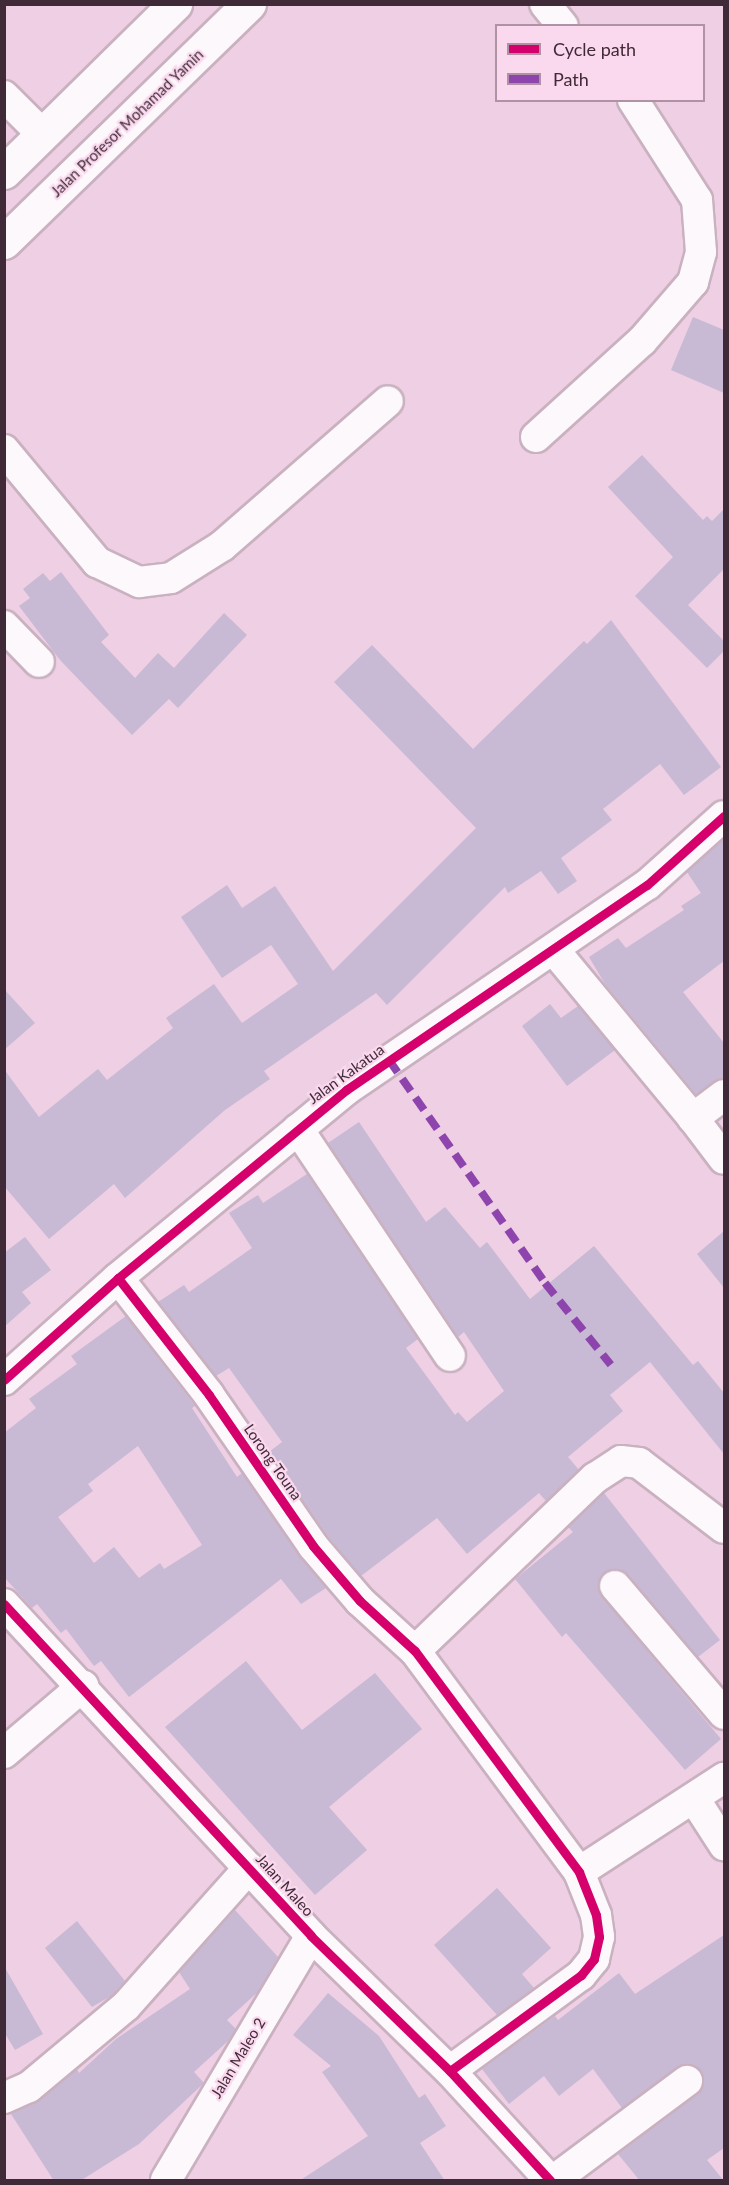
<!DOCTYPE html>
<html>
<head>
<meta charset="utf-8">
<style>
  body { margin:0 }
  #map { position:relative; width:729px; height:2185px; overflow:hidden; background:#eecfe3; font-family:Lato,sans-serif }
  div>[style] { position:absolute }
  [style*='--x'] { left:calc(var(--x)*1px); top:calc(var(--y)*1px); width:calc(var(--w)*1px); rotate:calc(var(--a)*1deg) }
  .building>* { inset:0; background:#c8bad4 }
  .roads { filter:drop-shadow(2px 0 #c9b1c0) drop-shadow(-2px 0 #c9b1c0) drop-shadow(0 2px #c9b1c0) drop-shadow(0 -2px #c9b1c0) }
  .minor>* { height:30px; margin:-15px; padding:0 15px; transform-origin:15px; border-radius:15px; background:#fcf8fb }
  .major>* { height:33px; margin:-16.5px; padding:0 16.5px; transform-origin:16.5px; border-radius:16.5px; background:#fcf8fb }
  .quiet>* { height:8px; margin-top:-4px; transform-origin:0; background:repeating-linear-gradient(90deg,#8e44ad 0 15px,transparent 0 23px) }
  .cycleway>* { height:9px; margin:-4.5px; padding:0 4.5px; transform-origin:4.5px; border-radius:4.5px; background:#d6006c }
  span { translate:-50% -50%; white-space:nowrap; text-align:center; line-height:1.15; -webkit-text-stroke:4.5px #fad8ed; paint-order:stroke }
  .street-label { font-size:15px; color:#402a38 }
  .frame { position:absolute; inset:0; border:6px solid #402a38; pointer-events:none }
  .legend { position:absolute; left:495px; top:24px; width:210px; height:78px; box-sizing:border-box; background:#fad8ed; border:2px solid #b092a5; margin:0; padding:8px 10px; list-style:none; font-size:18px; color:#402a38 }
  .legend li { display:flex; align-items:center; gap:12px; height:30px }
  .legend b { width:30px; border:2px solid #b092a5 }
</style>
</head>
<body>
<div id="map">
  <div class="building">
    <div style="clip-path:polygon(693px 317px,724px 330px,724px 393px,671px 370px)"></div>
    <div style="clip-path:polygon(642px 455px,703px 520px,707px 516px,712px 521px,724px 509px,724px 569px,688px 605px,724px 641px,724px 651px,707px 668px,635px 596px,673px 557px,608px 487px)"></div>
    <div style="clip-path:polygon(61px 572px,109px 635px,101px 642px,135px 678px,158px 653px,174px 668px,224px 613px,247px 635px,178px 708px,169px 699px,132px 735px,60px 660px,19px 606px,30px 598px,23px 589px,43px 573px,50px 581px)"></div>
    <div style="clip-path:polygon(611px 620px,721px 767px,684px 795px,660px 764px,603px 809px,612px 820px,561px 858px,577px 881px,558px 894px,541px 871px,508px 893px,505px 887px,387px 1005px,376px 993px,264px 1071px,270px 1079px,225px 1110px,125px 1198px,114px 1184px,49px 1239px,4px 1186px,4px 1069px,39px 1117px,98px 1069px,107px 1080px,173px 1028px,166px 1018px,214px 984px,242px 1023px,298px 984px,271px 945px,222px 978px,181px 917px,227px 885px,242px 908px,275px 886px,333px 971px,476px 828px,334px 682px,372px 645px,473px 749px,584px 641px,587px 644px)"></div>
    <div style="clip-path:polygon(724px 839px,724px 961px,683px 992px,724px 1043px,724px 1078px,696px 1094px,605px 984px,589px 957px,618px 938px,626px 948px,684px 910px,681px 906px,701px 893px,687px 872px)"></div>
    <div style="clip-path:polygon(4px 989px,35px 1023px,4px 1050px)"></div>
    <div style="clip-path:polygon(550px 1004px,561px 1018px,578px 1006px,615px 1050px,567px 1086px,522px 1026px)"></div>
    <div style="clip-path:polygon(359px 1122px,426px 1222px,445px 1207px,480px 1248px,487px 1242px,530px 1299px,594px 1246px,693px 1365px,698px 1361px,724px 1393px,724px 1454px,650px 1362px,610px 1395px,623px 1411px,568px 1457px,579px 1470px,546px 1501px,539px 1493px,467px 1554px,437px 1518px,361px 1576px,327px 1535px,269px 1452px,282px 1442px,229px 1368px,216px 1376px,158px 1302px,184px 1285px,189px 1292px,252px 1248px,229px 1213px,258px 1195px,263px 1203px,307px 1174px,418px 1339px,406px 1348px,455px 1415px,458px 1412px,467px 1422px,504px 1391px,464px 1332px,458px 1337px,328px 1143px)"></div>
    <div style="clip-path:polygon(724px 1231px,724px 1288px,697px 1254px)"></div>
    <div style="clip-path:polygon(25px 1237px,51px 1270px,22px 1292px,31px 1303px,4px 1327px,4px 1253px)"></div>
    <div style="clip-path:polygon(evenodd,126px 1316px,195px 1406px,192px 1408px,237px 1477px,242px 1473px,299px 1556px,326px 1588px,301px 1604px,281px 1579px,129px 1697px,101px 1661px,94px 1666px,66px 1629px,61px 1633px,37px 1604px,32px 1608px,4px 1577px,4px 1433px,36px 1408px,29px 1399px,77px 1364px,71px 1356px,126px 1316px,138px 1446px,202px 1545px,164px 1569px,160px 1563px,139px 1578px,114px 1547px,94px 1563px,58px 1517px,93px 1491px,88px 1484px,138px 1446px)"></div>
    <div style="clip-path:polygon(604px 1493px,720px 1640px,698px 1657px,628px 1574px,612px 1569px,599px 1580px,602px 1597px,721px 1739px,685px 1770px,566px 1633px,562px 1637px,515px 1579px,573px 1532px,568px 1527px)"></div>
    <div style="clip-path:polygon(246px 1661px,302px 1730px,375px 1673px,422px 1729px,329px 1807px,367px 1850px,315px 1895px,165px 1727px)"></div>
    <div style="clip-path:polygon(497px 1888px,551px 1948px,522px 1974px,534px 1988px,497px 2015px,434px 1945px)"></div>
    <div style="clip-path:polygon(235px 1910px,278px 1957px,258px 1992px,227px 2020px,236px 2029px,228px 2041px,194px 2072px,204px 2083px,139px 2144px,80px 2181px,54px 2181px,11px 2114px,40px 2100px,77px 2069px,79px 2073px,116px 2039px,190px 1989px,179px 1972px)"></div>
    <div style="clip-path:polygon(77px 1921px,125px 1981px,111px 1996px,92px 2007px,45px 1948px)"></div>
    <div style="clip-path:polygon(724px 1935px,724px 2148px,707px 2160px,724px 2181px,640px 2181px,618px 2154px,698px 2094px,704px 2078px,694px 2065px,677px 2067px,622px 2108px,593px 2069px,559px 2096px,544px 2076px,509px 2104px,482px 2069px,555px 2016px,558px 2020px,619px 1973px,635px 1994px)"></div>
    <div style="clip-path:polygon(4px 1966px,43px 2034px,15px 2050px,4px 2032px)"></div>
    <div style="clip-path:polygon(328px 1993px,379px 2036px,419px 2098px,425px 2094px,446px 2126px,420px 2143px,445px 2181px,299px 2181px,368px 2136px,322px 2072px,331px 2066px,293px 2035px)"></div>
  </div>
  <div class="roads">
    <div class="minor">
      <div style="--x:545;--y:4;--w:28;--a:51"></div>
      <div style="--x:4;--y:96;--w:54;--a:45"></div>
      <div style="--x:536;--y:437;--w:143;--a:-42.2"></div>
      <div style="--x:642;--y:341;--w:78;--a:-49.2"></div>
      <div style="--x:693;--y:282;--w:31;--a:-75"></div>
      <div style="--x:701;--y:252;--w:52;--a:-94.4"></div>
      <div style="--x:697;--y:200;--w:119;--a:-122.6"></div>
      <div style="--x:4;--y:450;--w:146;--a:50.3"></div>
      <div style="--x:97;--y:562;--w:47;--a:25.5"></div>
      <div style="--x:139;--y:582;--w:32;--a:-7"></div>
      <div style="--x:171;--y:578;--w:60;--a:-32.1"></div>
      <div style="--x:222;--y:546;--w:220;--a:-41.1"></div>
      <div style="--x:4;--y:626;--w:50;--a:45.8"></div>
      <div style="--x:554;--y:950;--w:218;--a:50.4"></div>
      <div style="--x:724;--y:1095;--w:39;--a:143"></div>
      <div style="--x:693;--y:1118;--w:51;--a:52.9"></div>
      <div style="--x:298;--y:1129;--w:273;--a:56.2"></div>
      <div style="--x:118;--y:1278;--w:148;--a:52.1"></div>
      <div style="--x:209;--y:1395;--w:183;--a:55.4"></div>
      <div style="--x:313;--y:1546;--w:72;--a:49.5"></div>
      <div style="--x:360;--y:1601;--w:74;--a:42.3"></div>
      <div style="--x:415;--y:1651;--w:275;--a:53.4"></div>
      <div style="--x:579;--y:1872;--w:46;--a:68.4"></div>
      <div style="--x:596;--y:1915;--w:22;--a:82"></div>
      <div style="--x:599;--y:1937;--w:23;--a:103"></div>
      <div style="--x:594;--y:1959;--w:21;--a:129"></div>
      <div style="--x:581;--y:1975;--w:162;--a:143.8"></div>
      <div style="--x:4;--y:1380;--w:153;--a:-41.8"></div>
      <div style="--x:118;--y:1278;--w:296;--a:-39.5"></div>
      <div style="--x:346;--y:1090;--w:364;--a:-34.3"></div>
      <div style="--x:647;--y:885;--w:103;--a:-41.9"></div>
      <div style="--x:615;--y:1586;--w:168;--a:49.6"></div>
      <div style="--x:4;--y:1604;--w:452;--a:47.2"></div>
      <div style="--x:311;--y:1936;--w:194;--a:44.2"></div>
      <div style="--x:450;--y:2071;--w:148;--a:47.5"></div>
      <div style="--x:415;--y:1651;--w:250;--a:-43.9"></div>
      <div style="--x:595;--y:1478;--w:31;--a:-33"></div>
      <div style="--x:621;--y:1461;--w:18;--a:6"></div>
      <div style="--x:639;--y:1463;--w:107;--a:37.4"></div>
      <div style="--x:4;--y:1753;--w:104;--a:-40.3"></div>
      <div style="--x:695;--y:1800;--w:54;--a:57.2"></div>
      <div style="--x:579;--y:1872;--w:173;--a:-33"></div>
      <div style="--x:4;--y:2098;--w:27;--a:-24"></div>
      <div style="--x:29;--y:2087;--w:126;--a:-39.9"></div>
      <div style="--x:126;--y:2006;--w:185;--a:-48.3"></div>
      <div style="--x:166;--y:2180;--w:284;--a:-59.3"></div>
      <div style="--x:554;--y:2180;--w:166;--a:-36.7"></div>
    </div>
    <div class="major">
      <div style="--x:4;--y:172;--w:240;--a:-44.5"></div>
      <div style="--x:4;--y:242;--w:342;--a:-44.2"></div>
    </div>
  </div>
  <div class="quiet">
    <div style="--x:389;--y:1060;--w:272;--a:55"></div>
    <div style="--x:545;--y:1283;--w:105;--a:51.2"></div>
  </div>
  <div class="cycleway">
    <div style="--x:118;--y:1278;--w:148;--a:52.1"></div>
    <div style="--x:209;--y:1395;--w:183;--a:55.4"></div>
    <div style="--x:313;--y:1546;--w:72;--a:49.5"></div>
    <div style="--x:360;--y:1601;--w:74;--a:42.3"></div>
    <div style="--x:415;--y:1651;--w:275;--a:53.4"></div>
    <div style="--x:579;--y:1872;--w:46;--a:68.4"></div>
    <div style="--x:596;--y:1915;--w:22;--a:82"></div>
    <div style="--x:599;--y:1937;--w:23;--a:103"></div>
    <div style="--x:594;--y:1959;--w:21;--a:129"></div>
    <div style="--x:581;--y:1975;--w:162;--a:143.8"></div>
    <div style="--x:4;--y:1380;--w:153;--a:-41.8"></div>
    <div style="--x:118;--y:1278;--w:296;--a:-39.5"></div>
    <div style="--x:346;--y:1090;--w:364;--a:-34.3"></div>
    <div style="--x:647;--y:885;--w:103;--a:-41.9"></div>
    <div style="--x:4;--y:1604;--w:452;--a:47.2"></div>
    <div style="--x:311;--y:1936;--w:194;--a:44.2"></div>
    <div style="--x:450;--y:2071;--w:148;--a:47.5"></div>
  </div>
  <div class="street-label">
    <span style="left:127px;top:123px;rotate:-44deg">Jalan Profesor Mohamad Yamin</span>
    <span style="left:346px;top:1074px;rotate:-36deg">Jalan Kakatua</span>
    <span style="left:273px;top:1462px;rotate:55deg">Lorong Touna</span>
    <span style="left:285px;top:1885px;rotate:48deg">Jalan Maleo</span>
    <span style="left:238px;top:2058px;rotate:-59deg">Jalan Maleo 2</span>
  </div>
  <div class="frame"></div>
  <ul class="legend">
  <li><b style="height:8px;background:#d6006c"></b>Cycle path</li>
  <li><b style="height:8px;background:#8e44ad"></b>Path</li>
  </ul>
</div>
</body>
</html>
